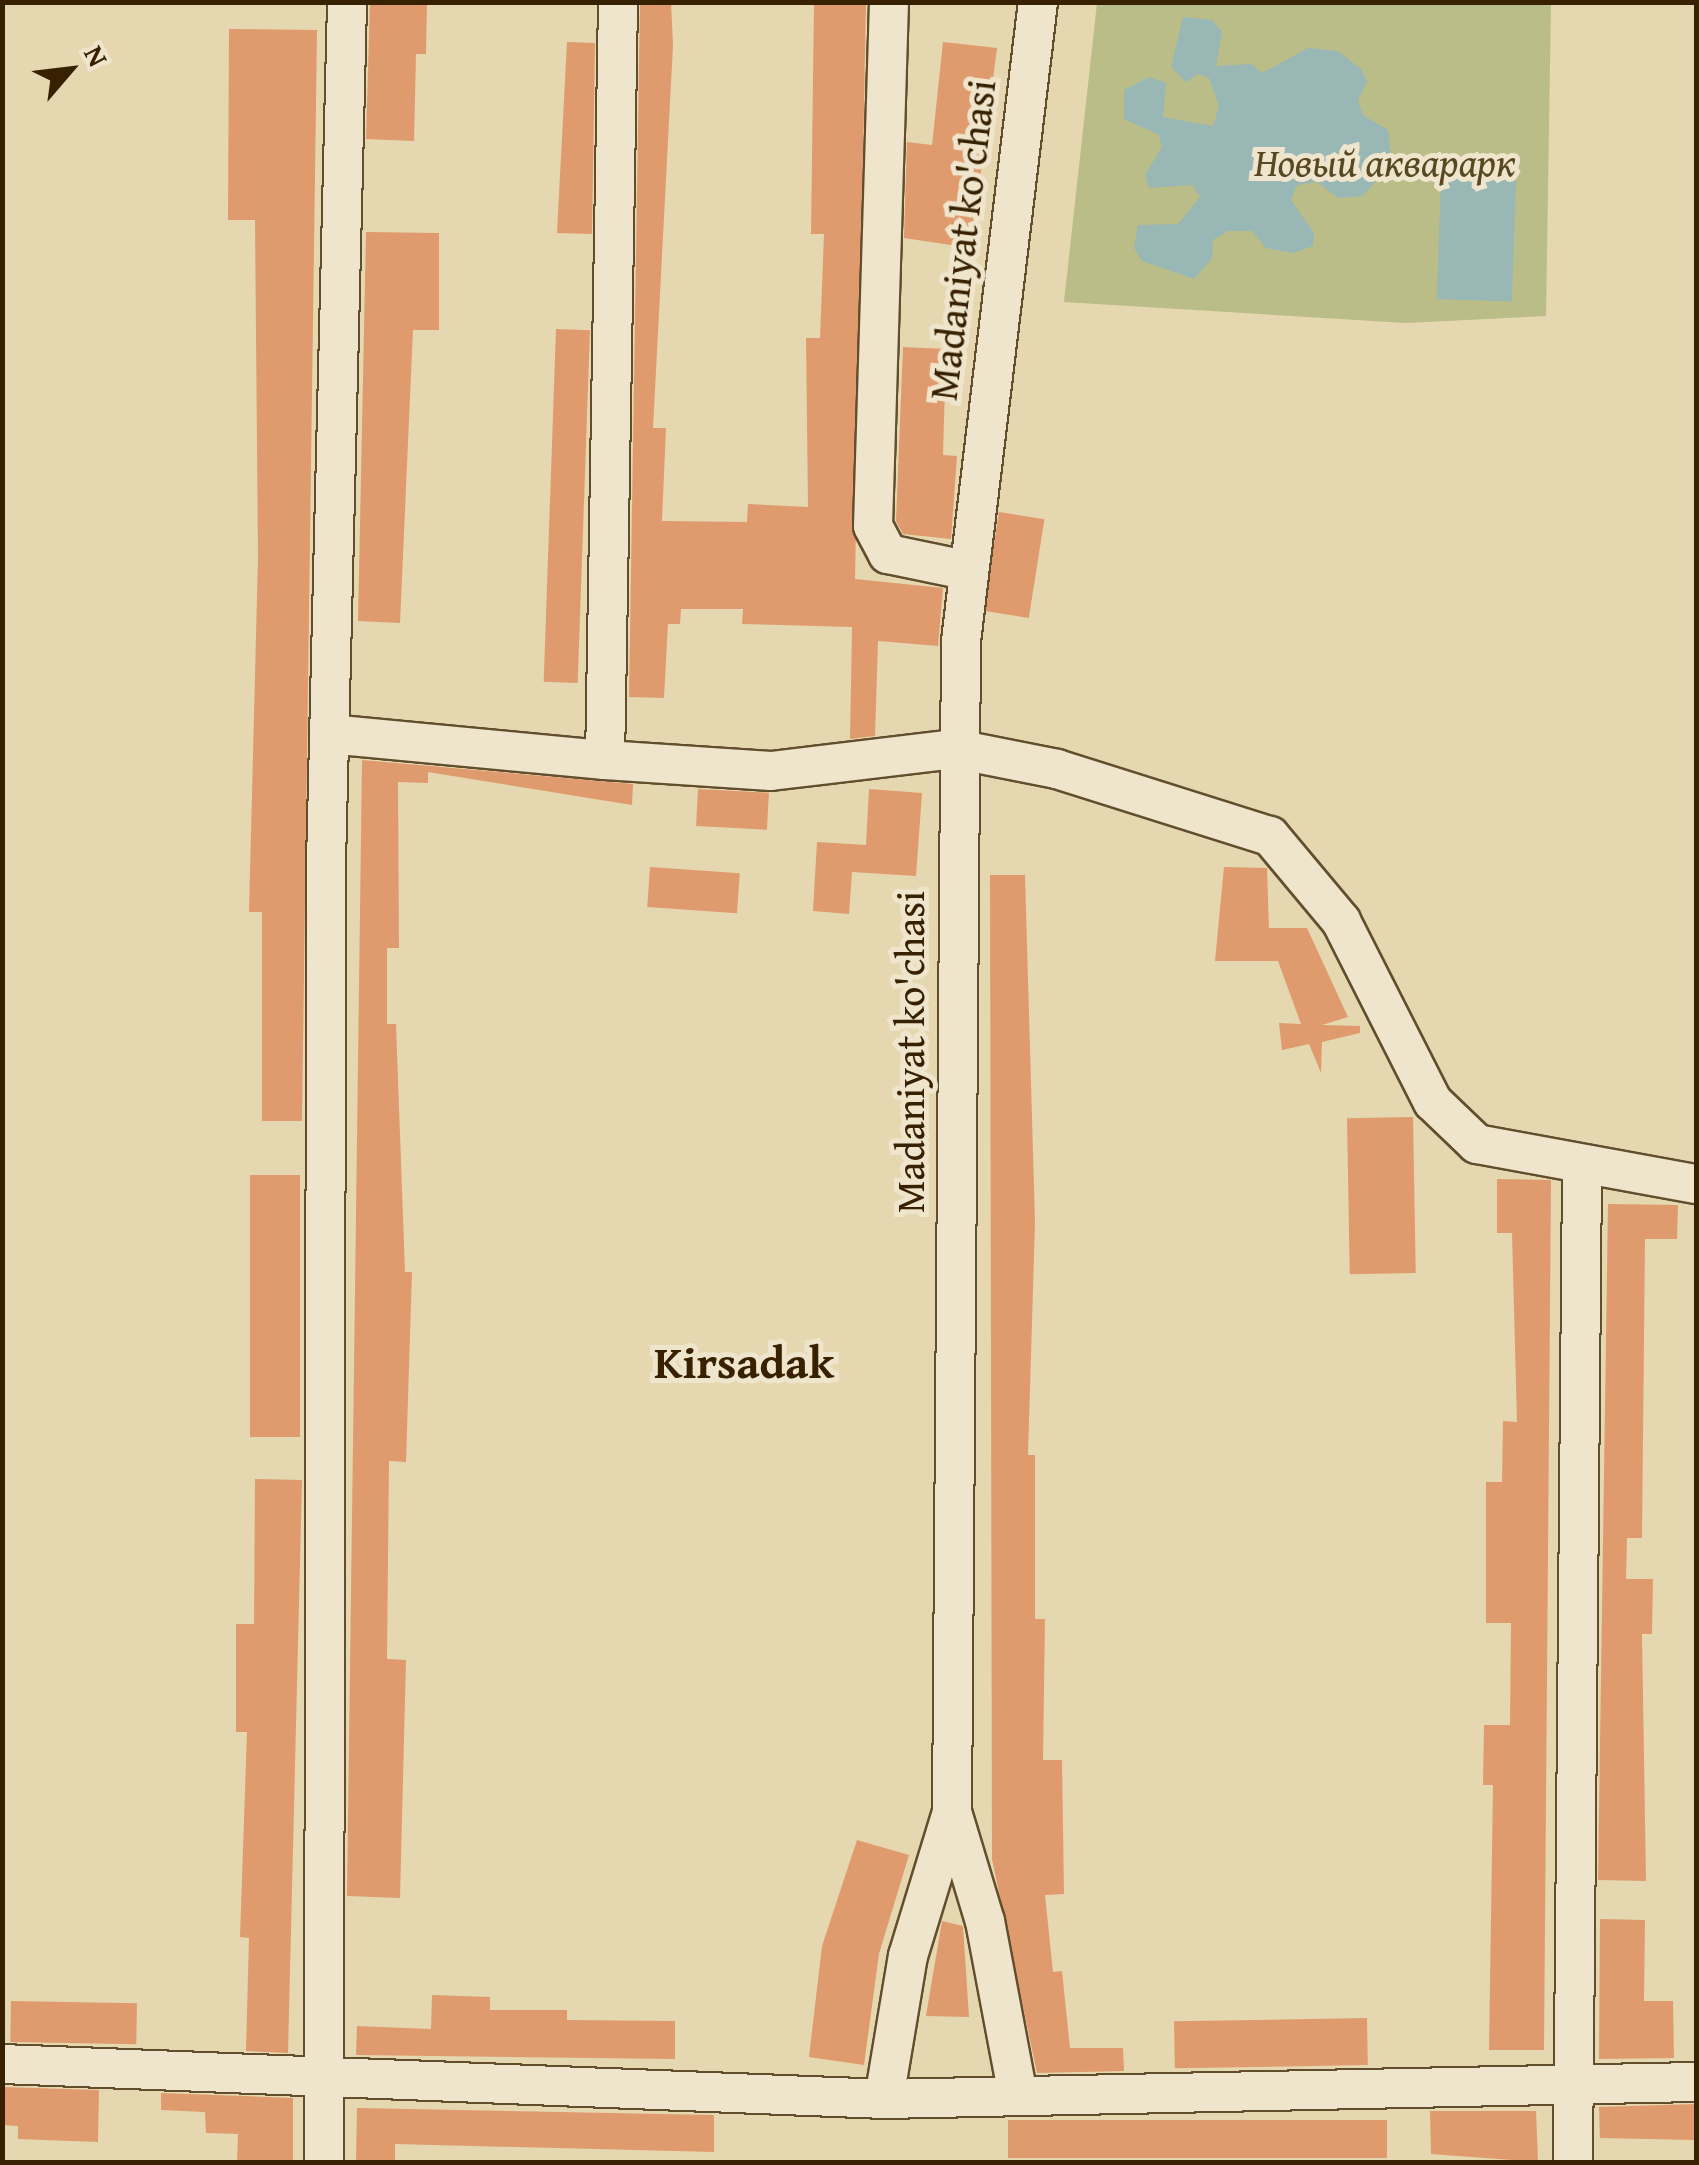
<!DOCTYPE html>
<html>
<head>
<meta charset="utf-8">
<style>
  body { margin:0 }
  #map { position:relative; width:1699px; height:2165px; overflow:hidden; background:#e5d7b0; font-family:"Gentium Book Plus",serif }
  div>[style] { position:absolute }
  [style*='--x'] { left:calc(var(--x)*1px); top:calc(var(--y)*1px); width:calc(var(--w)*1px); rotate:calc(var(--a)*1deg) }
  .green>* { inset:0; background:#babd87 }
  .water>* { inset:0; background:#99b7b5; transform-origin:0 0 }
  .building>* { inset:0; background:#df9b6d; transform-origin:0 0 }
  .roads { filter:drop-shadow(2px 0 #624e2d) drop-shadow(-2px 0 #624e2d) drop-shadow(0 2px #624e2d) drop-shadow(0 -2px #624e2d) }
  .minor>* { height:38px; margin:-19px; padding:0 19px; transform-origin:19px; border-radius:19px; background:#eee5cc }
  span { translate:-50% -50%; white-space:nowrap; text-align:center; line-height:1.15; -webkit-text-stroke:10px #eee5cc; paint-order:stroke }
  .park-label { font-size:40px; color:#584822; font-style:italic }
  .street-label { font-size:40px; color:#372101 }
  .quarter-label { font-size:45px; color:#372101; font-weight:700 }
  .frame { position:absolute; inset:0; border:5px solid #372101; pointer-events:none }
  .north { position:absolute; left:20px; top:20px; width:100px; height:100px; -webkit-text-stroke:8px #eee5cc; paint-order:stroke; rotate:62deg; font-size:28px; font-weight:700; line-height:40px; text-align:center; color:#372101 }
  .north::after { content:''; display:block; margin:auto; width:35px; height:45px; background:#372101; clip-path:polygon(50% 0,100% 100%,50% 72%,0 100%) }
</style>
</head>
<body>
<div id="map">
  <div class="green">
    <div style="clip-path:polygon(1097px 3px,1551px 3px,1546px 316px,1406px 323px,1064px 302px)"></div>
  </div>
  <div class="water">
    <div style="clip-path:polygon(1183px 17px,1212px 20px,1222px 32px,1216px 66px,1251px 64px,1262px 73px,1308px 48px,1338px 51px,1361px 69px,1367px 81px,1358px 101px,1363px 115px,1388px 130px,1392px 164px,1362px 196px,1338px 198px,1317px 182px,1297px 185px,1291px 200px,1314px 233px,1313px 246px,1293px 253px,1266px 248px,1252px 231px,1228px 231px,1213px 240px,1212px 258px,1194px 279px,1142px 261px,1134px 248px,1138px 225px,1178px 224px,1200px 197px,1192px 185px,1149px 188px,1145px 175px,1162px 147px,1159px 135px,1124px 119px,1124px 90px,1149px 77px,1166px 83px,1163px 117px,1213px 126px,1219px 106px,1209px 78px,1198px 74px,1186px 82px,1171px 67px)"></div>
    <div style="left:1441px;top:178px;width:75px;height:121px;rotate:2deg"></div>
  </div>
  <div class="building">
    <div style="clip-path:polygon(370px 2px,427px 2px,426px 54px,416px 54px,414px 141px,366px 139px)"></div>
    <div style="clip-path:polygon(640px 2px,671px 2px,673px 45px,653px 428px,666px 428px,662px 521px,747px 522px,748px 504px,808px 507px,806px 338px,820px 338px,824px 234px,811px 234px,814px 2px,866px 2px,855px 579px,943px 588px,938px 646px,878px 641px,875px 736px,850px 739px,852px 627px,742px 624px,743px 609px,681px 609px,680px 624px,668px 624px,664px 698px,629px 697px)"></div>
    <div style="clip-path:polygon(229px 29px,317px 30px,302px 1121px,262px 1121px,262px 912px,249px 912px,258px 557px,255px 220px,228px 220px)"></div>
    <div style="clip-path:polygon(567px 42px,595px 43px,592px 234px,557px 233px)"></div>
    <div style="clip-path:polygon(943px 42px,997px 48px,971px 248px,904px 238px,907px 142px,932px 145px)"></div>
    <div style="clip-path:polygon(366px 232px,439px 233px,439px 330px,413px 330px,400px 623px,358px 621px)"></div>
    <div style="left:556px;top:329px;width:34px;height:353px;rotate:2deg"></div>
    <div style="clip-path:polygon(903px 347px,946px 349px,943px 455px,957px 456px,951px 539px,903px 534px,896px 521px)"></div>
    <div style="left:999px;top:512px;width:46px;height:100px;rotate:9deg"></div>
    <div style="clip-path:polygon(362px 760px,633px 784px,632px 805px,428px 772px,428px 783px,398px 782px,399px 948px,387px 948px,387px 1024px,396px 1024px,405px 1272px,412px 1272px,406px 1462px,389px 1461px,387px 1659px,406px 1660px,400px 1898px,347px 1896px)"></div>
    <div style="left:698px;top:789px;width:71px;height:37px;rotate:3deg"></div>
    <div style="clip-path:polygon(869px 789px,922px 793px,916px 876px,852px 872px,849px 914px,813px 911px,817px 842px,866px 845px)"></div>
    <div style="left:650px;top:867px;width:90px;height:40px;rotate:4deg"></div>
    <div style="clip-path:polygon(1224px 867px,1267px 868px,1269px 928px,1307px 928px,1348px 1017px,1322px 1025px,1360px 1026px,1360px 1033px,1322px 1042px,1321px 1073px,1309px 1044px,1282px 1050px,1279px 1023px,1301px 1024px,1278px 961px,1215px 961px)"></div>
    <div style="clip-path:polygon(990px 875px,1025px 875px,1035px 1222px,1028px 1455px,1035px 1455px,1035px 1619px,1045px 1619px,1043px 1760px,1062px 1760px,1064px 1894px,1045px 1895px,1053px 1972px,1062px 1971px,1070px 2048px,1123px 2048px,1124px 2071px,1037px 2073px,992px 1859px)"></div>
    <div style="left:1413px;top:1117px;width:156px;height:66px;rotate:89deg"></div>
    <div style="left:250px;top:1175px;width:50px;height:262px"></div>
    <div style="clip-path:polygon(1497px 1179px,1551px 1180px,1544px 2050px,1489px 2050px,1493px 1785px,1483px 1785px,1484px 1725px,1510px 1725px,1511px 1623px,1486px 1623px,1486px 1482px,1502px 1482px,1503px 1421px,1517px 1422px,1512px 1233px,1497px 1233px)"></div>
    <div style="clip-path:polygon(1608px 1204px,1678px 1205px,1677px 1239px,1645px 1239px,1642px 1538px,1627px 1538px,1626px 1579px,1653px 1579px,1652px 1634px,1642px 1634px,1646px 1881px,1598px 1880px)"></div>
    <div style="clip-path:polygon(255px 1479px,302px 1480px,288px 2053px,246px 2051px,249px 1938px,240px 1937px,247px 1732px,236px 1732px,236px 1624px,254px 1624px)"></div>
    <div style="clip-path:polygon(857px 1840px,909px 1855px,879px 1954px,864px 2065px,809px 2057px,822px 1946px)"></div>
    <div style="clip-path:polygon(1600px 1919px,1645px 1920px,1644px 2001px,1673px 2001px,1674px 2058px,1599px 2059px)"></div>
    <div style="clip-path:polygon(942px 1921px,963px 1926px,969px 2017px,926px 2016px)"></div>
    <div style="clip-path:polygon(432px 1995px,490px 1997px,490px 2010px,567px 2010px,567px 2020px,675px 2021px,675px 2059px,356px 2055px,357px 2026px,431px 2029px)"></div>
    <div style="left:11px;top:2001px;width:126px;height:41px;rotate:1deg"></div>
    <div style="left:1367px;top:2018px;width:47px;height:193px;rotate:89deg"></div>
    <div style="clip-path:polygon(2px 2087px,99px 2090px,98px 2142px,18px 2139px,18px 2126px,2px 2125px)"></div>
    <div style="clip-path:polygon(161px 2093px,293px 2098px,293px 2162px,237px 2162px,238px 2134px,206px 2133px,205px 2112px,161px 2110px)"></div>
    <div style="clip-path:polygon(1696px 2104px,1696px 2140px,1600px 2138px,1599px 2107px)"></div>
    <div style="clip-path:polygon(357px 2108px,714px 2115px,714px 2152px,395px 2144px,395px 2162px,356px 2162px)"></div>
    <div style="clip-path:polygon(1430px 2111px,1536px 2111px,1538px 2162px,1431px 2154px)"></div>
    <div style="left:1387px;top:2120px;width:38px;height:379px;rotate:90deg"></div>
  </div>
  <div class="roads">
    <div class="minor">
      <div style="--x:618;--y:2;--w:758;--a:90.98"></div>
      <div style="--x:605;--y:760;--w:166;--a:3.8"></div>
      <div style="--x:771;--y:771;--w:186;--a:-6.8"></div>
      <div style="--x:956;--y:749;--w:103;--a:11.2"></div>
      <div style="--x:1057;--y:769;--w:223;--a:17.5"></div>
      <div style="--x:1270;--y:836;--w:111;--a:50.1"></div>
      <div style="--x:1341;--y:921;--w:203;--a:63.1"></div>
      <div style="--x:1433;--y:1102;--w:61;--a:43.7"></div>
      <div style="--x:1477;--y:1144;--w:223;--a:10.4"></div>
      <div style="--x:889;--y:2;--w:524;--a:91.75"></div>
      <div style="--x:873;--y:526;--w:32;--a:62"></div>
      <div style="--x:888;--y:554;--w:79;--a:11.7"></div>
      <div style="--x:329;--y:734;--w:277;--a:5.4"></div>
      <div style="--x:952;--y:1812;--w:114;--a:73.2"></div>
      <div style="--x:985;--y:1921;--w:178;--a:79.3"></div>
      <div style="--x:2;--y:2064;--w:883;--a:2.27"></div>
      <div style="--x:884;--y:2099;--w:812;--a:-1.2"></div>
      <div style="--x:884;--y:2099;--w:145;--a:-80.5"></div>
      <div style="--x:908;--y:1956;--w:151;--a:-73"></div>
      <div style="--x:952;--y:1812;--w:1171;--a:-89.56"></div>
      <div style="--x:961;--y:641;--w:644;--a:-83.13"></div>
      <div style="--x:324;--y:2162;--w:1299;--a:-89.91"></div>
      <div style="--x:326;--y:863;--w:861;--a:-88.6"></div>
      <div style="--x:1573;--y:2162;--w:994;--a:-89.48"></div>
    </div>
  </div>
  <div class="park-label">
    <span style="left:1385px;top:162px">Новый акварарк</span>
  </div>
  <div class="street-label">
    <span style="left:962px;top:240px;rotate:-83deg">Madaniyat ko'chasi</span>
    <span style="left:910px;top:1052px;rotate:-90deg">Madaniyat ko'chasi</span>
  </div>
  <div class="quarter-label">
    <span style="left:744px;top:1362px">Kirsadak</span>
  </div>
  <div class="frame"></div>
  <div class="north">N</div>
</div>
</body>
</html>
